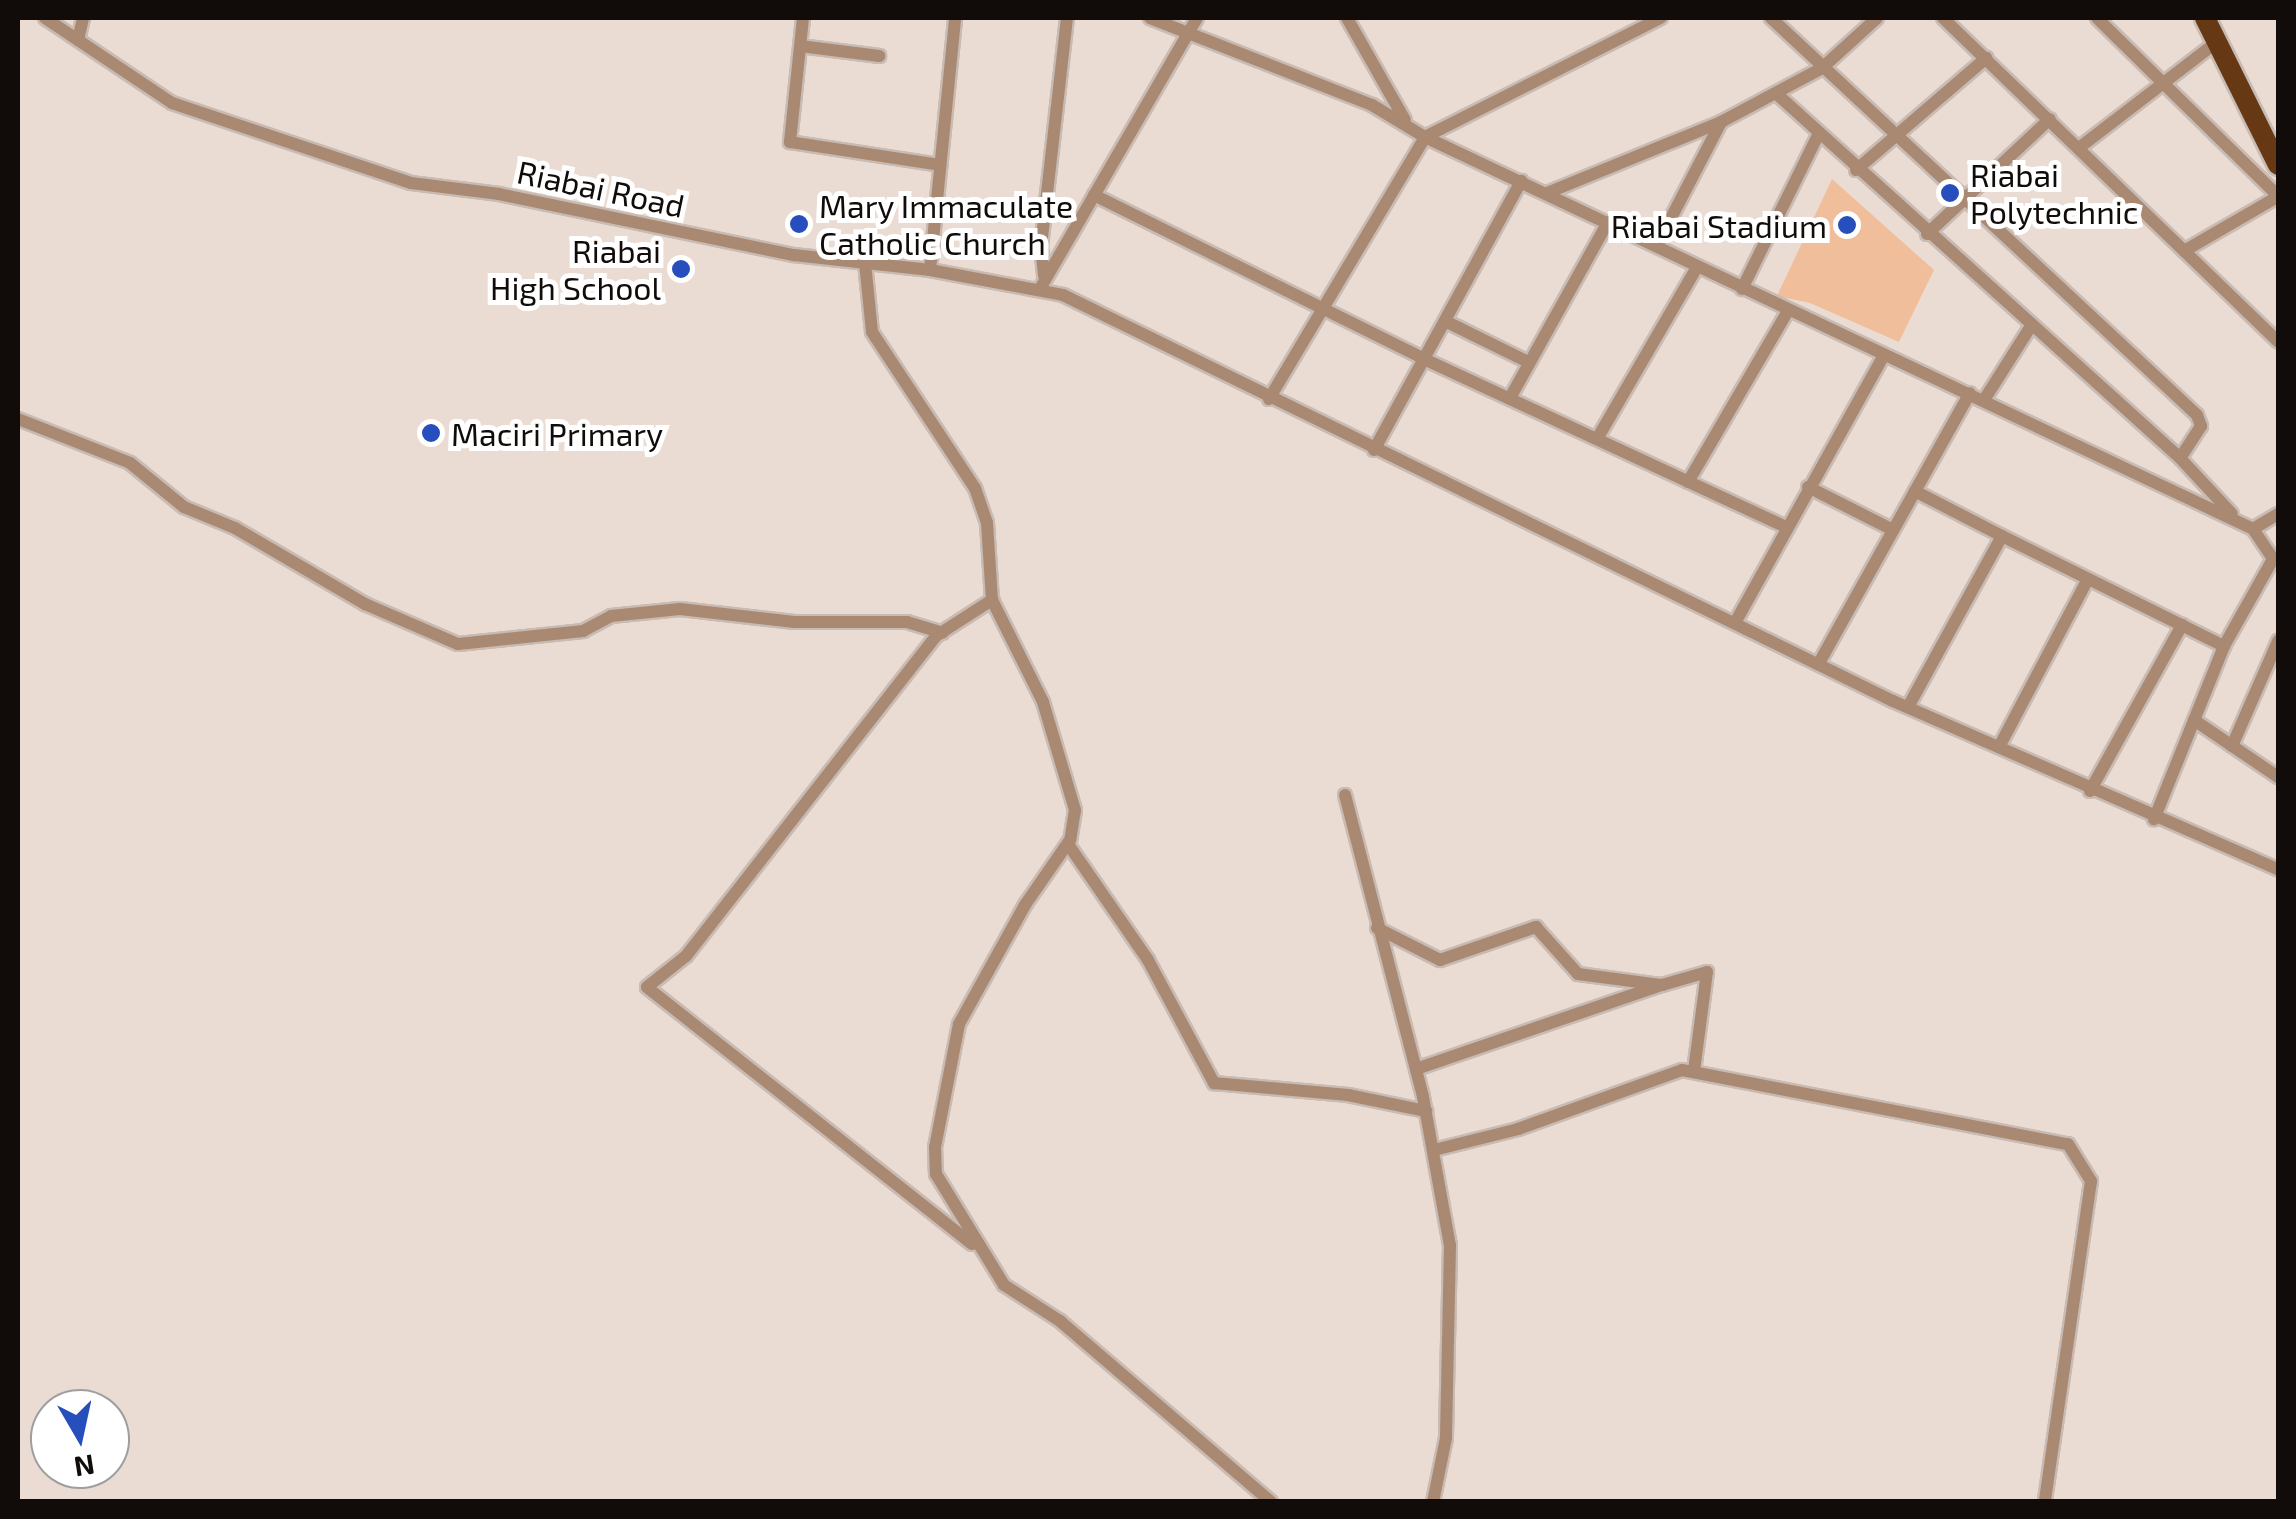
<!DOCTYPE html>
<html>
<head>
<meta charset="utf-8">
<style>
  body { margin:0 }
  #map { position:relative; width:2296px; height:1519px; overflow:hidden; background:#ebdcd3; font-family:"Exo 2",sans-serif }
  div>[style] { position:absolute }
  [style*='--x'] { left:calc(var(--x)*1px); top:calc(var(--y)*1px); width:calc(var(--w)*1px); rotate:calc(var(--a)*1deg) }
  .green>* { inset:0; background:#f1be9c }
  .roads { filter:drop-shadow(2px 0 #c8bbb3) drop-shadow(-2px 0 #c8bbb3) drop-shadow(0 2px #c8bbb3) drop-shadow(0 -2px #c8bbb3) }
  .minor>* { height:12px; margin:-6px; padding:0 6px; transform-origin:6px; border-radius:6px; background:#aa8973 }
  .trunk>* { height:20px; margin:-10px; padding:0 10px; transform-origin:10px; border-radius:10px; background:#663813 }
  .dots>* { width:28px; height:28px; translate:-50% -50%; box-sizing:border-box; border:5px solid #fff; border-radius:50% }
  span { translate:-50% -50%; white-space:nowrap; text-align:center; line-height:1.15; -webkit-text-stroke:10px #fff; paint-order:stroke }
  .poi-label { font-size:32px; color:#110c09 }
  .left { translate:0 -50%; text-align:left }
  .right { translate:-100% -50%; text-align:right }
  .street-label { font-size:32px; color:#110c09 }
  .frame { position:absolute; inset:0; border:20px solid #110c09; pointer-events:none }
  .north { position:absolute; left:30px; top:1389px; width:100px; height:100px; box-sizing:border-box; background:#fff; border:2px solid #a09e9d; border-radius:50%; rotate:171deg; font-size:28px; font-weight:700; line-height:40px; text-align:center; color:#110c09 }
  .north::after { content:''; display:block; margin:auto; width:35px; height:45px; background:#274ebd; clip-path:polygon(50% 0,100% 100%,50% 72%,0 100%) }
</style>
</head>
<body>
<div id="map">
  <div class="green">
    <div style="clip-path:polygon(1832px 179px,1934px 270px,1899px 342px,1810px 303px,1777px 296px)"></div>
  </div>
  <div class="roads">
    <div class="minor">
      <div style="--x:45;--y:18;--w:153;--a:33.8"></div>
      <div style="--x:172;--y:103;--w:252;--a:18.5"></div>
      <div style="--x:411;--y:183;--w:89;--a:7.1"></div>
      <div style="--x:499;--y:194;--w:301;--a:11.7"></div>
      <div style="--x:794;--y:255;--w:137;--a:6.3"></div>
      <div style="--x:930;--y:270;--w:253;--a:-84.3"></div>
      <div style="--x:803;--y:18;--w:125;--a:96"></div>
      <div style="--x:790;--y:142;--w:152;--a:8.7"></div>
      <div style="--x:1150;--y:18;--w:238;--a:21.4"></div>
      <div style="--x:1372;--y:105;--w:62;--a:31.1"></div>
      <div style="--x:1425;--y:137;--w:916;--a:25.33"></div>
      <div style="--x:2253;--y:529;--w:36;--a:56"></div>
      <div style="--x:2273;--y:559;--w:100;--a:119.4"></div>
      <div style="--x:2224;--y:646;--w:187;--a:112"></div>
      <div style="--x:1347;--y:18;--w:117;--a:60.4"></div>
      <div style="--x:1771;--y:18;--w:582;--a:42.98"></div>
      <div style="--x:2197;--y:415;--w:12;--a:70"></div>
      <div style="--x:2201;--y:426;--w:38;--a:123"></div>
      <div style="--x:2180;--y:458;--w:76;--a:47.1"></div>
      <div style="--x:1943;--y:18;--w:466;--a:44"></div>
      <div style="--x:2097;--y:18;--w:254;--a:44.5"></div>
      <div style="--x:78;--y:40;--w:23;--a:-77"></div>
      <div style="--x:800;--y:46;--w:80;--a:7.2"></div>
      <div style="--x:1779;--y:96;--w:540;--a:42.07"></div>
      <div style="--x:2080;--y:147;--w:173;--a:-37.5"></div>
      <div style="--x:1856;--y:170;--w:172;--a:-40.7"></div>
      <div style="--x:1547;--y:193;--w:188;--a:-22.2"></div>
      <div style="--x:1094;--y:195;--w:369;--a:26.4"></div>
      <div style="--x:1424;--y:359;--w:399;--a:24.9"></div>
      <div style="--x:1927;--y:234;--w:168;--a:-43.1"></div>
      <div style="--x:1657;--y:245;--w:139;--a:-62.5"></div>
      <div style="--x:1721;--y:122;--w:115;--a:-28.1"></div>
      <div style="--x:1822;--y:68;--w:74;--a:-42.3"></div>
      <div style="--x:2184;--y:251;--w:108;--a:-30.1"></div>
      <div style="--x:865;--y:263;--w:69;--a:84.2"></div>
      <div style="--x:872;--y:332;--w:187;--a:56.6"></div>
      <div style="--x:975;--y:488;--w:37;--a:71"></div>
      <div style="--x:987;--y:523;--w:77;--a:86.3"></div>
      <div style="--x:992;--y:600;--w:114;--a:63.4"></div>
      <div style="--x:1043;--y:702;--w:113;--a:73.5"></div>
      <div style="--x:1075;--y:810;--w:30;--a:99"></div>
      <div style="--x:1070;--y:840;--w:79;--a:124.7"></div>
      <div style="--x:1025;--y:905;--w:136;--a:119"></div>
      <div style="--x:959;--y:1024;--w:125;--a:101"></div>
      <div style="--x:935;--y:1147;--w:27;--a:88"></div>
      <div style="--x:936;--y:1174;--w:130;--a:58.5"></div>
      <div style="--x:1004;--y:1285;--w:67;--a:32.7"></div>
      <div style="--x:1060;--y:1321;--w:278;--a:40.6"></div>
      <div style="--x:930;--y:270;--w:135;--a:10.6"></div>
      <div style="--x:1063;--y:295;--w:924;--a:26.07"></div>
      <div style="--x:1893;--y:701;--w:420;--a:23.6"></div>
      <div style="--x:1044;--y:275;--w:29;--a:-96"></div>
      <div style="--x:1041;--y:246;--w:229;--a:-83.5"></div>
      <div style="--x:1041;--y:287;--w:311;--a:-59.9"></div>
      <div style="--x:1742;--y:289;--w:172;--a:-63.7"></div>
      <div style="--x:1445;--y:321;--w:93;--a:26.3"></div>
      <div style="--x:1510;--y:398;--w:201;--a:-60.9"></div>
      <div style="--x:1269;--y:399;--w:305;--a:-59.2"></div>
      <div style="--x:1425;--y:137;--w:264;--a:-26.8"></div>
      <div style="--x:1984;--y:400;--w:88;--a:-57.6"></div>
      <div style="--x:18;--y:419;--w:120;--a:21.4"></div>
      <div style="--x:130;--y:463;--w:70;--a:39.2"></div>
      <div style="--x:184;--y:507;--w:55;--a:22.4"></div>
      <div style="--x:235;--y:528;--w:151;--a:30.3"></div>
      <div style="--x:365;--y:604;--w:101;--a:23.3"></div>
      <div style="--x:458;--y:644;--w:126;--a:-5.9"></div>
      <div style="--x:583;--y:631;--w:32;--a:-28"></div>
      <div style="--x:611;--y:616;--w:69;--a:-5.8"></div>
      <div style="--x:680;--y:609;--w:115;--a:6.5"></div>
      <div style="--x:794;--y:622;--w:113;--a:0"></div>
      <div style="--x:907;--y:622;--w:37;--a:17"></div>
      <div style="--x:1597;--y:439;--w:199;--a:-59.8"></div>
      <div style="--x:1374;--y:450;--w:307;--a:-61.3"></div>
      <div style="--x:1688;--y:482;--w:198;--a:-59.7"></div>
      <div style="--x:1808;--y:487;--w:95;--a:26.8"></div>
      <div style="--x:2253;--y:529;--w:29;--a:-31"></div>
      <div style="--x:2002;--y:536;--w:248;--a:26.4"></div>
      <div style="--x:1736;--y:621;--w:304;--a:-60.9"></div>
      <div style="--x:1819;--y:663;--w:309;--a:-60.8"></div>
      <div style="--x:1908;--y:707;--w:195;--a:-61.2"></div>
      <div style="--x:2002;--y:536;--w:98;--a:-152.7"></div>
      <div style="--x:2194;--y:720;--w:102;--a:34.2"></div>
      <div style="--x:2232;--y:746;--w:115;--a:-66.3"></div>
      <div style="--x:1999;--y:747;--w:190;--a:-62.1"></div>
      <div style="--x:2090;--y:791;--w:190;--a:-61"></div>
      <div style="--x:1345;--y:795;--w:312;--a:75.5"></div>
      <div style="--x:1423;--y:1097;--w:150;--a:79.7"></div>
      <div style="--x:1450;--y:1245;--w:193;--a:91.2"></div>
      <div style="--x:1446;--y:1438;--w:65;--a:101.5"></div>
      <div style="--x:1068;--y:844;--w:141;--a:55.4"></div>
      <div style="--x:1148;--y:960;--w:140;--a:61.8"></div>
      <div style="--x:1214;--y:1083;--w:135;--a:5.1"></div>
      <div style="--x:1348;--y:1095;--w:80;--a:11.6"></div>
      <div style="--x:1377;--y:928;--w:71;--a:26.9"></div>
      <div style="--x:1440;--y:960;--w:102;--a:-19"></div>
      <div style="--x:1536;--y:927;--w:63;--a:48.2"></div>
      <div style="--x:1578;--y:974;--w:85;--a:7.5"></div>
      <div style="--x:1662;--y:985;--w:47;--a:-16.1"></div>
      <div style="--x:1707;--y:972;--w:100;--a:97.5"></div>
      <div style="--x:1416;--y:1069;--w:260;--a:-18.9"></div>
      <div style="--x:1434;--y:1150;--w:87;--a:-14"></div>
      <div style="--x:1518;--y:1129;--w:174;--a:-19.8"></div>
      <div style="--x:1682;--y:1070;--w:393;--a:10.9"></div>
      <div style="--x:2068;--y:1144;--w:44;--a:58.1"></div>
      <div style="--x:2091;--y:1181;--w:324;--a:98.2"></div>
      <div style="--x:972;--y:1244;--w:414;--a:-141.7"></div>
      <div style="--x:647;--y:987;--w:50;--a:-38.5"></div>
      <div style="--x:686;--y:956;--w:406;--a:-52"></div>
      <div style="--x:936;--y:636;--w:67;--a:-32.7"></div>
    </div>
    <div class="trunk">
      <div style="--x:2205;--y:18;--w:164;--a:63.6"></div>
    </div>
  </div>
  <div class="dots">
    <div style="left:1950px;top:193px;background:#274ebd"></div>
    <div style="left:799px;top:224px;background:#274ebd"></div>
    <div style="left:1847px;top:225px;background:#274ebd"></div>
    <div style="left:681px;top:269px;background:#274ebd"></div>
    <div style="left:431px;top:433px;background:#274ebd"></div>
  </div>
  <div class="poi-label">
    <span class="left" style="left:1970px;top:193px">Riabai<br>Polytechnic</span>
    <span class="left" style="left:819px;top:224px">Mary Immaculate<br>Catholic Church</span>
    <span class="right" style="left:1827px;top:225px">Riabai Stadium</span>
    <span class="right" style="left:661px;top:269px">Riabai<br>High School</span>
    <span class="left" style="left:451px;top:433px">Maciri Primary</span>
  </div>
  <div class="street-label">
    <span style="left:601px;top:188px;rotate:12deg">Riabai Road</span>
  </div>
  <div class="frame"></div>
  <div class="north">N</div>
</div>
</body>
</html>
